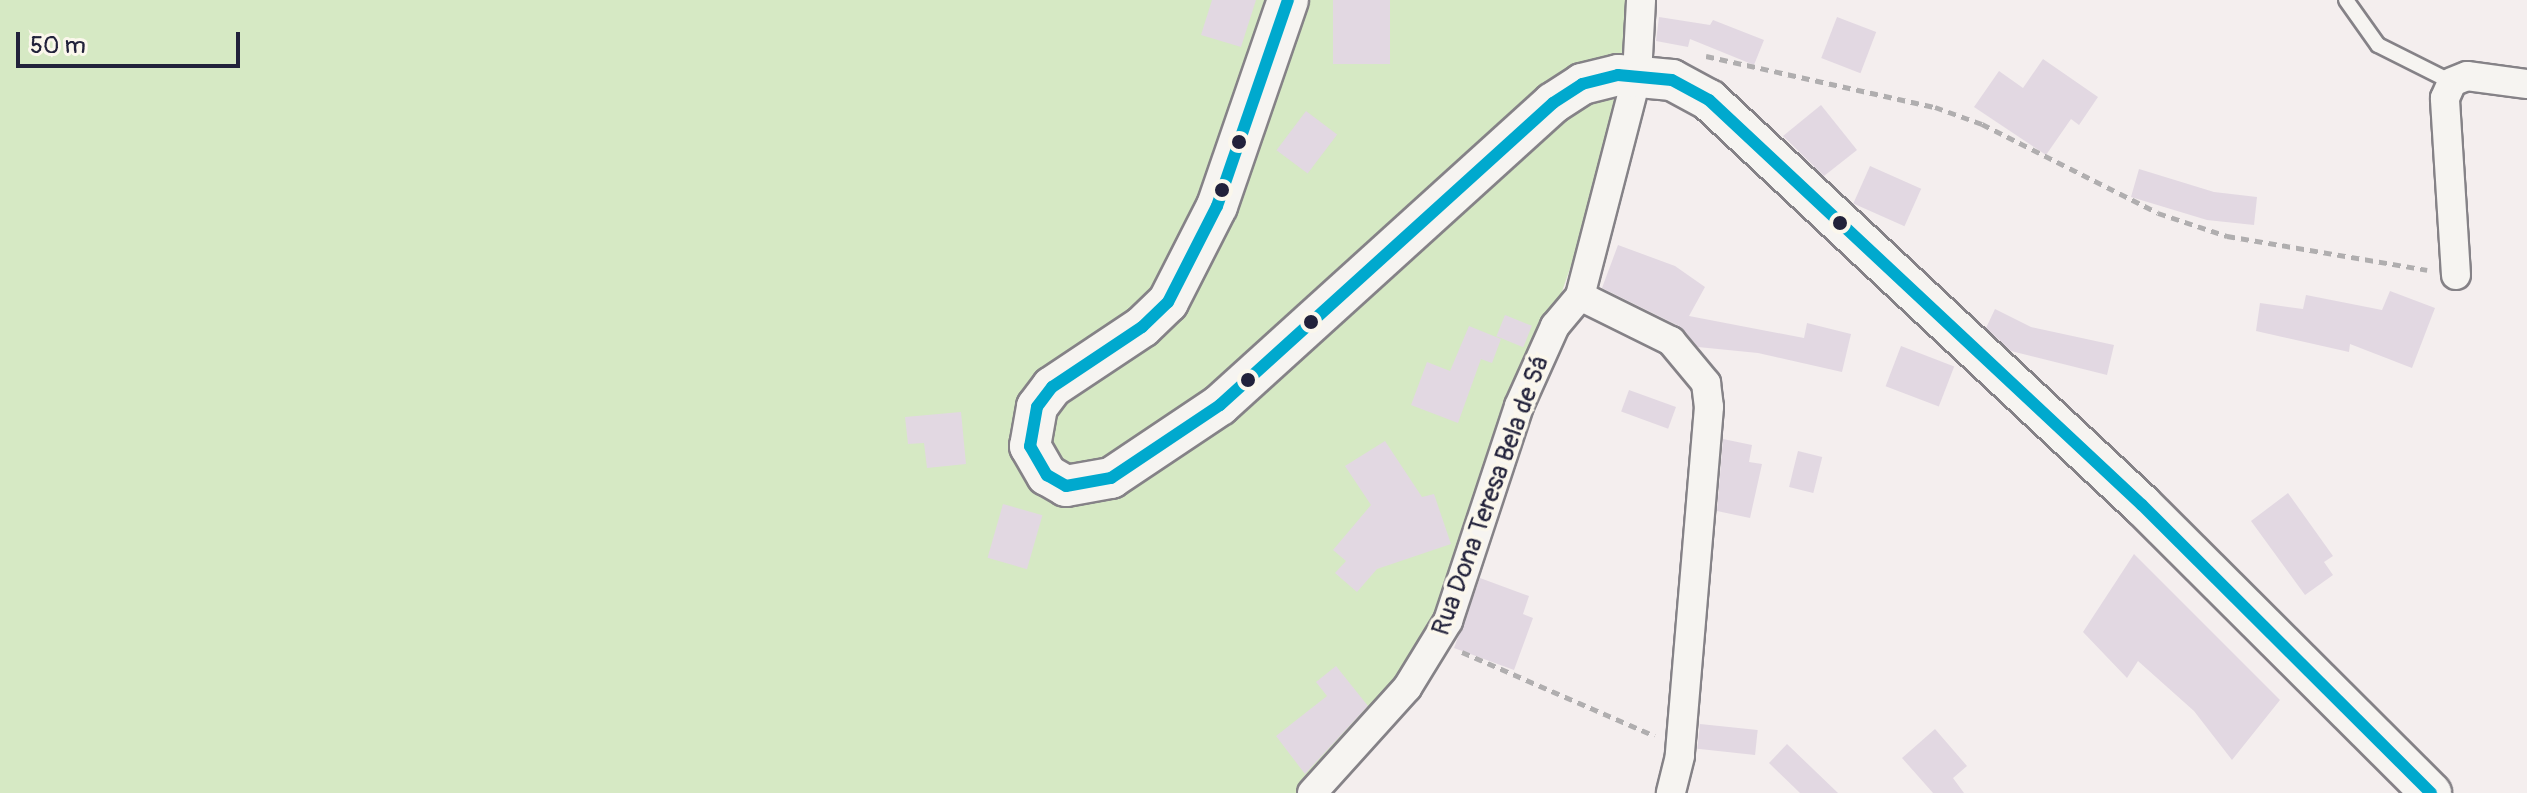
<!DOCTYPE html>
<html>
<head>
<meta charset="utf-8">
<style>
  body { margin:0 }
  #map { position:relative; width:2527px; height:793px; overflow:hidden; background:#f4eeee; font-family:Pangolin,sans-serif }
  div>[style] { position:absolute }
  [style*='--x'] { left:calc(var(--x)*1px); top:calc(var(--y)*1px); width:calc(var(--w)*1px); rotate:calc(var(--a)*1deg) }
  .green>* { inset:0; background:#d6e9c4 }
  .building>* { inset:0; background:#e2d8e2; transform-origin:0 0 }
  .path>* { height:5px; margin-top:-2.5px; transform-origin:0; background:repeating-linear-gradient(90deg,#b0aeaf 0 8px,transparent 0 14px) }
  .roads { filter:drop-shadow(2px 0 #858287) drop-shadow(-2px 0 #858287) drop-shadow(0 2px #858287) drop-shadow(0 -2px #858287) }
  .service>* { height:14px; margin:-7px; padding:0 7px; transform-origin:7px; border-radius:7px; background:#f6f4f1 }
  .minor>* { height:28px; margin:-14px; padding:0 14px; transform-origin:14px; border-radius:14px; background:#f6f4f1 }
  .secondary>* { height:40px; margin:-20px; padding:0 20px; transform-origin:20px; border-radius:20px; background:#f6f4f1 }
  .bus-1>* { height:12px; margin:-6px; padding:0 6px; transform-origin:6px; border-radius:6px; background:#00a9ce }
  .dots>* { width:22px; height:22px; translate:-50% -50%; box-sizing:border-box; border:4px solid #fbf7ec; border-radius:50% }
  span { translate:-50% -50%; white-space:nowrap; text-align:center; line-height:1.15; -webkit-text-stroke:7px #fbf7ec; paint-order:stroke }
  .street-label { font-size:26px; color:#22223b }
  .scale { position:absolute; left:16px; top:32px; width:224px; height:36px; box-sizing:border-box; border:4px solid #22223b; border-top:0; padding-left:10px; font-size:24px; line-height:28px; white-space:nowrap; color:#22223b; -webkit-text-stroke:6px #fbf7ec; paint-order:stroke }
</style>
</head>
<body>
<div id="map">
  <div class="green">
    <div style="clip-path:polygon(0 0,1636px 0,1637px 75px,1448px 621px,1328px 793px,0 793px)"></div>
  </div>
  <div class="building">
    <div style="clip-path:polygon(1212px 0,1256px 0,1241px 47px,1201px 35px)"></div>
    <div style="left:1333px;top:0;width:57px;height:64px"></div>
    <div style="clip-path:polygon(1659px 17px,1710px 25px,1713px 20px,1764px 40px,1754px 65px,1690px 39px,1688px 47px,1656px 41px)"></div>
    <div style="left:1837px;top:17px;width:42px;height:44px;rotate:21deg"></div>
    <div style="clip-path:polygon(2043px 59px,2098px 97px,2079px 125px,2071px 119px,2046px 155px,1974px 107px,1999px 71px,2023px 88px)"></div>
    <div style="clip-path:polygon(1821px 105px,1857px 150px,1824px 176px,1783px 136px)"></div>
    <div style="left:1306px;top:111px;width:39px;height:49px;rotate:37deg"></div>
    <div style="left:1870px;top:166px;width:56px;height:41px;rotate:24deg"></div>
    <div style="clip-path:polygon(2139px 169px,2214px 192px,2257px 197px,2254px 225px,2207px 220px,2131px 197px)"></div>
    <div style="clip-path:polygon(1618px 245px,1675px 266px,1705px 287px,1689px 316px,1804px 338px,1807px 323px,1851px 334px,1842px 372px,1758px 353px,1698px 347px,1679px 326px,1602px 288px)"></div>
    <div style="clip-path:polygon(2390px 291px,2435px 308px,2412px 368px,2350px 344px,2349px 352px,2256px 331px,2260px 303px,2303px 309px,2306px 295px,2382px 310px)"></div>
    <div style="clip-path:polygon(1995px 309px,2031px 327px,2114px 345px,2107px 375px,2011px 351px,1986px 328px)"></div>
    <div style="left:1505px;top:315px;width:29px;height:23px;rotate:22deg"></div>
    <div style="clip-path:polygon(1469px 326px,1501px 339px,1492px 363px,1481px 359px,1458px 423px,1411px 405px,1427px 362px,1450px 371px)"></div>
    <div style="left:1901px;top:346px;width:57px;height:43px;rotate:21deg"></div>
    <div style="left:1629px;top:390px;width:50px;height:23px;rotate:20deg"></div>
    <div style="clip-path:polygon(961px 412px,966px 464px,927px 468px,924px 443px,908px 444px,905px 417px)"></div>
    <div style="clip-path:polygon(1723px 439px,1752px 445px,1749px 462px,1762px 464px,1750px 518px,1717px 511px)"></div>
    <div style="clip-path:polygon(1385px 441px,1422px 497px,1434px 494px,1451px 544px,1377px 569px,1357px 592px,1335px 573px,1346px 561px,1333px 550px,1371px 505px,1345px 466px)"></div>
    <div style="left:1798px;top:451px;width:25px;height:37px;rotate:14deg"></div>
    <div style="clip-path:polygon(2288px 493px,2333px 556px,2324px 562px,2333px 575px,2305px 595px,2251px 521px)"></div>
    <div style="left:1003px;top:504px;width:41px;height:56px;rotate:16deg"></div>
    <div style="clip-path:polygon(2134px 554px,2280px 700px,2232px 760px,2194px 711px,2138px 661px,2127px 678px,2083px 632px)"></div>
    <div style="clip-path:polygon(1480px 578px,1529px 596px,1523px 614px,1533px 618px,1514px 670px,1454px 648px)"></div>
    <div style="clip-path:polygon(1336px 666px,1368px 706px,1305px 774px,1276px 736px,1327px 696px,1316px 682px)"></div>
    <div style="left:1700px;top:724px;width:58px;height:25px;rotate:6deg"></div>
    <div style="clip-path:polygon(1935px 729px,1967px 766px,1953px 778px,1964px 793px,1933px 793px,1902px 758px)"></div>
    <div style="clip-path:polygon(1787px 744px,1838px 793px,1800px 793px,1769px 763px)"></div>
  </div>
  <div class="path">
    <div style="--x:1706;--y:56;--w:235;--a:12.6"></div>
    <div style="--x:1935;--y:107;--w:50;--a:19.9"></div>
    <div style="--x:1982;--y:124;--w:197;--a:26.8"></div>
    <div style="--x:2158;--y:213;--w:73;--a:18.4"></div>
    <div style="--x:2227;--y:236;--w:203;--a:9.6"></div>
    <div style="--x:1462;--y:652;--w:210;--a:23.5"></div>
  </div>
  <div class="roads">
    <div class="service">
      <div style="--x:2346;--y:0;--w:55;--a:54.6"></div>
      <div style="--x:2378;--y:45;--w:83;--a:26.6"></div>
    </div>
    <div class="minor">
      <div style="--x:2456;--y:275;--w:177;--a:-93.6"></div>
      <div style="--x:2445;--y:98;--w:17;--a:-66"></div>
      <div style="--x:2452;--y:82;--w:16;--a:-22"></div>
      <div style="--x:2467;--y:76;--w:61;--a:7.6"></div>
      <div style="--x:1580;--y:296;--w:102;--a:26.3"></div>
      <div style="--x:1671;--y:341;--w:55;--a:50.2"></div>
      <div style="--x:1706;--y:383;--w:24;--a:83"></div>
      <div style="--x:1709;--y:407;--w:350;--a:94.8"></div>
      <div style="--x:1680;--y:756;--w:38;--a:104"></div>
      <div style="--x:1312;--y:793;--w:142;--a:-47.9"></div>
      <div style="--x:1407;--y:688;--w:79;--a:-58.5"></div>
      <div style="--x:1448;--y:621;--w:226;--a:-71.7"></div>
      <div style="--x:1519;--y:406;--w:88;--a:-65.8"></div>
      <div style="--x:1555;--y:326;--w:39;--a:-50"></div>
      <div style="--x:1580;--y:296;--w:228;--a:-75.5"></div>
      <div style="--x:1637;--y:75;--w:75;--a:-86.9"></div>
    </div>
    <div class="secondary">
      <div style="--x:1288;--y:0;--w:218;--a:109"></div>
      <div style="--x:1217;--y:206;--w:108;--a:117"></div>
      <div style="--x:1168;--y:302;--w:36;--a:136"></div>
      <div style="--x:1142;--y:327;--w:108;--a:146.3"></div>
      <div style="--x:1052;--y:387;--w:25;--a:127"></div>
      <div style="--x:1037;--y:407;--w:40;--a:100"></div>
      <div style="--x:1030;--y:446;--w:34;--a:60"></div>
      <div style="--x:1047;--y:475;--w:22;--a:30"></div>
      <div style="--x:1066;--y:486;--w:46;--a:-10.1"></div>
      <div style="--x:1111;--y:478;--w:131;--a:-33.8"></div>
      <div style="--x:1220;--y:405;--w:450;--a:-42.2"></div>
      <div style="--x:1553;--y:103;--w:35;--a:-33"></div>
      <div style="--x:1582;--y:84;--w:37;--a:-14"></div>
      <div style="--x:1618;--y:75;--w:54;--a:5.3"></div>
      <div style="--x:1672;--y:80;--w:42;--a:28.4"></div>
      <div style="--x:1709;--y:100;--w:593;--a:43.09"></div>
      <div style="--x:2142;--y:505;--w:408;--a:44.9"></div>
    </div>
  </div>
  <div class="bus-1">
    <div style="--x:1288;--y:0;--w:218;--a:109"></div>
    <div style="--x:1217;--y:206;--w:108;--a:117"></div>
    <div style="--x:1168;--y:302;--w:36;--a:136"></div>
    <div style="--x:1142;--y:327;--w:108;--a:146.3"></div>
    <div style="--x:1052;--y:387;--w:25;--a:127"></div>
    <div style="--x:1037;--y:407;--w:40;--a:100"></div>
    <div style="--x:1030;--y:446;--w:34;--a:60"></div>
    <div style="--x:1047;--y:475;--w:22;--a:30"></div>
    <div style="--x:1066;--y:486;--w:46;--a:-10.1"></div>
    <div style="--x:1111;--y:478;--w:131;--a:-33.8"></div>
    <div style="--x:1220;--y:405;--w:450;--a:-42.2"></div>
    <div style="--x:1553;--y:103;--w:35;--a:-33"></div>
    <div style="--x:1582;--y:84;--w:37;--a:-14"></div>
    <div style="--x:1618;--y:75;--w:54;--a:5.3"></div>
    <div style="--x:1672;--y:80;--w:42;--a:28.4"></div>
    <div style="--x:1709;--y:100;--w:593;--a:43.09"></div>
    <div style="--x:2142;--y:505;--w:408;--a:44.9"></div>
  </div>
  <div class="dots">
    <div style="left:1239px;top:142px;background:#22223b"></div>
    <div style="left:1222px;top:190px;background:#22223b"></div>
    <div style="left:1840px;top:223px;background:#22223b"></div>
    <div style="left:1311px;top:322px;background:#22223b"></div>
    <div style="left:1248px;top:380px;background:#22223b"></div>
  </div>
  <div class="street-label">
    <span style="left:1491px;top:496px;rotate:-70deg">Rua Dona Teresa Bela de Sá</span>
  </div>
  <div class="scale">50 m</div>
</div>
</body>
</html>
